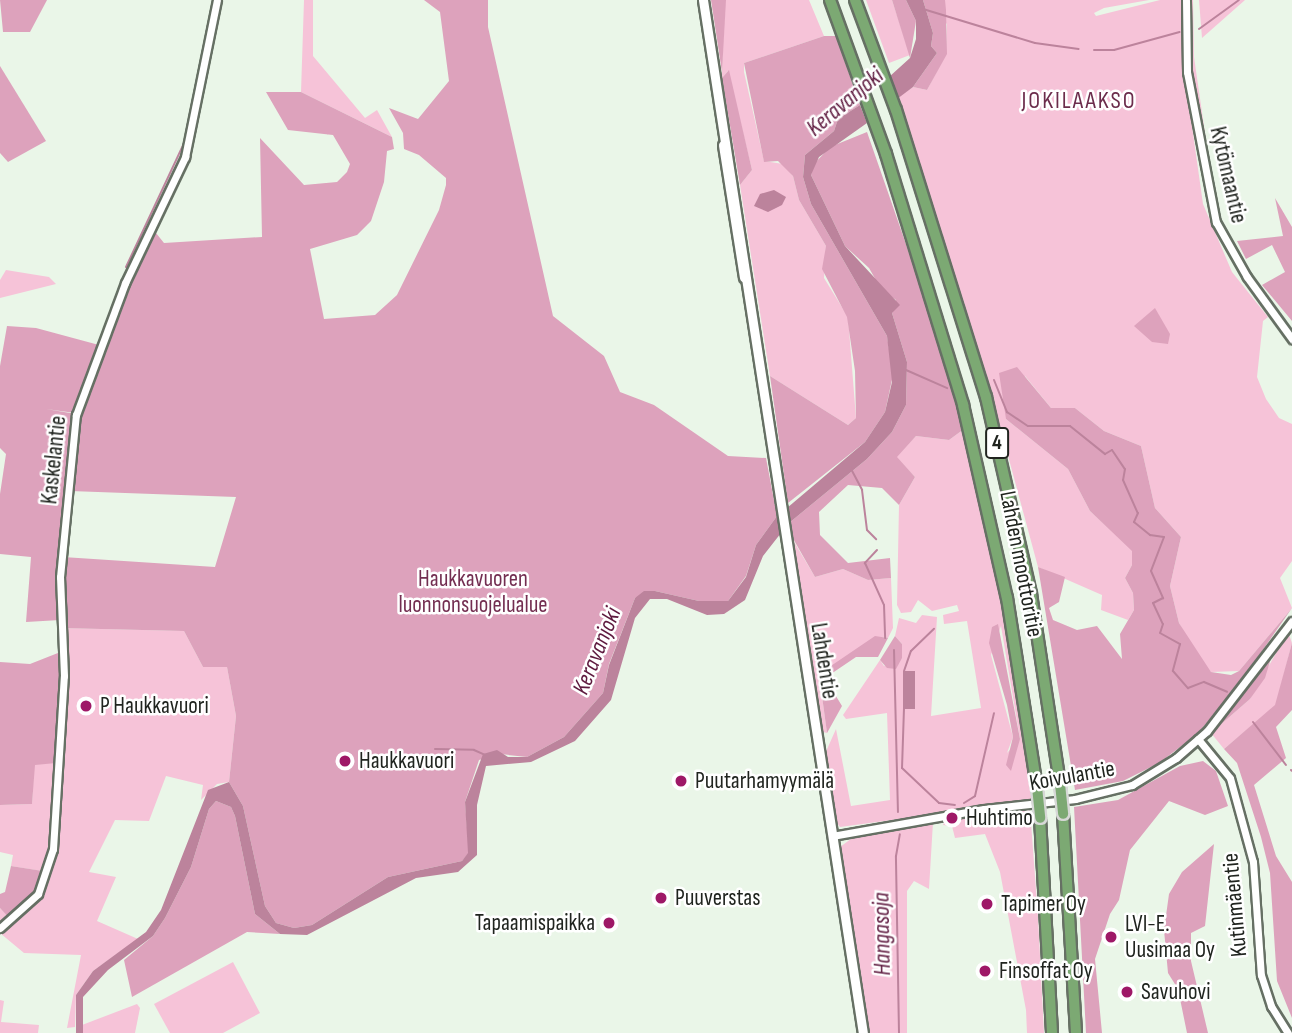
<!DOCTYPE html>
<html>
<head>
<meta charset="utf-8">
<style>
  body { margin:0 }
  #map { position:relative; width:1292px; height:1033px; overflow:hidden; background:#eaf6e8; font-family:"Sofia Sans Condensed",sans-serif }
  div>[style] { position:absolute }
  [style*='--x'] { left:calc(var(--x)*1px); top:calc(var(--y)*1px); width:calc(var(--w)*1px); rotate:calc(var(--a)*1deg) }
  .green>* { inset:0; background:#f6c3d8 }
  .forest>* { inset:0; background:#dda2bc }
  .water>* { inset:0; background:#bc839c; transform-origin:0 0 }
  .stream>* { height:2px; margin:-1px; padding:0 1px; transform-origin:1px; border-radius:1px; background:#bc839c }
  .roads { filter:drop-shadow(2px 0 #667064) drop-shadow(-2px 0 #667064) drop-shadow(0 2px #667064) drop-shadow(0 -2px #667064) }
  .tertiary>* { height:7px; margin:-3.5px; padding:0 3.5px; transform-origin:3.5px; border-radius:3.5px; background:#fff }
  .secondary>* { height:9px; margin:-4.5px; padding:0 4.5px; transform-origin:4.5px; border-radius:4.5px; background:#fff }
  .motorway>* { height:10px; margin:-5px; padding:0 5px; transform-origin:5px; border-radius:5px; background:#7ca973 }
  .bridges { filter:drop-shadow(2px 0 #d7d8d7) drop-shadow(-2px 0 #d7d8d7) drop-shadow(0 2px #d7d8d7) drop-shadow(0 -2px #d7d8d7) }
  .motorway-bridge>* { height:10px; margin:-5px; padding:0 5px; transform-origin:5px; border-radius:5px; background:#7ca973 }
  .dots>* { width:19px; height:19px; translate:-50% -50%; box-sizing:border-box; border:4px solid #fff; border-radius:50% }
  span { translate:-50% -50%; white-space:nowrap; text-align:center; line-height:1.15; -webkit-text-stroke:5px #fff; paint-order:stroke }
  .shield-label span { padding:2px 5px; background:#fff; border:2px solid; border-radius:5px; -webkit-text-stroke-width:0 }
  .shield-label { font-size:21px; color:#20241f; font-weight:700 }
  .street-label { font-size:23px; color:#20241f }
  .park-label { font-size:23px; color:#732e51 }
  .poi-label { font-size:23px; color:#20241f }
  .left { translate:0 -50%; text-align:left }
  .right { translate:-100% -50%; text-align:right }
  .neighbourhood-label { font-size:24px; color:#6c2c4c; letter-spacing:2px }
  .water-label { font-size:24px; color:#5e1a3f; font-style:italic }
</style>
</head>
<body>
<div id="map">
  <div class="green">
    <div style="clip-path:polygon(304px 0,313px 0,313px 56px,365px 118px,377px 110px,392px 137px,301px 92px)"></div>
    <div style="clip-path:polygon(723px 0,809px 0,824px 36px,744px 63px,744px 72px,764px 161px,783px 164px,793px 176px,799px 200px,826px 246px,824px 278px,848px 317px,856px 418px,848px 425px,770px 376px,740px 185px,752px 170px,728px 71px,722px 78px)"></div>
    <div style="clip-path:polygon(866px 0,892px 0,910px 55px,889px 63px)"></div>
    <div style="clip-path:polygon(923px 0,1149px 0,1104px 8px,1094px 13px,1096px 16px,1160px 0,1183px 0,1184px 70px,1203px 204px,1232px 272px,1268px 317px,1263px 321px,1257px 377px,1266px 399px,1279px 418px,1292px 424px,1292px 561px,1280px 578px,1292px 608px,1239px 671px,1211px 672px,1201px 663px,1179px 623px,1170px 586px,1181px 537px,1155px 508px,1141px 446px,1104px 431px,1075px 408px,1051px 408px,1025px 376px,1006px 419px,1068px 469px,1090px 511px,1132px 550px,1132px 565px,1125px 578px,1133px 593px,1134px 610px,1128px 620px,1101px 610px,1102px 595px,1038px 567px,990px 389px,896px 98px,913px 87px,927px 90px,946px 54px,947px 24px)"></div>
    <div style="clip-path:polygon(1190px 0,1193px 0,1194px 57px,1215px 202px,1193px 86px)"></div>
    <div style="clip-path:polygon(1199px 0,1245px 0,1202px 38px)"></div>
    <div style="clip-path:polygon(6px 270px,49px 277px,56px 284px,0 298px,0 280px)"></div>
    <div style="clip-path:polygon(evenodd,964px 429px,1008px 630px,1032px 801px,840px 827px,833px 818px,824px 756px,836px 729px,851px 806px,890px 800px,887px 713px,846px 719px,843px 715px,880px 660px,884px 666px,902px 658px,902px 644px,895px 636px,899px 618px,916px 623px,922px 615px,937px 617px,931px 716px,981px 708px,967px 621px,944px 624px,943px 615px,959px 611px,957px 605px,932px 611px,918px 600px,911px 612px,901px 613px,897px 605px,899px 505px,915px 477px,896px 457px,916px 436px,949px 440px,964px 429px,1001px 626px,1020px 739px,1007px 753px,1013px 737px,991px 655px,1001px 626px)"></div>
    <div style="clip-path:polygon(790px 535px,815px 577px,843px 569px,868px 580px,891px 578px,893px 628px,888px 638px,879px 637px,819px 674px,827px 733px,820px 731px)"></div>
    <div style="clip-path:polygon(60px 628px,184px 631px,203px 667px,227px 667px,236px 716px,229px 782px,217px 784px,201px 800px,203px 785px,166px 776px,149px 821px,115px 820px,89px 872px,116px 877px,97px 921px,138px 939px,93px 971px,76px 995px,75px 1027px,67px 1028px,81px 955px,24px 953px,0 933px,0 908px,12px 920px,48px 872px,11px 866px,13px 855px,0 852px,0 805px,32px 804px,34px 765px,62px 711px)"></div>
    <div style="clip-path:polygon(1288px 632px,1292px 643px,1276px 705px,1224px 749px,1211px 733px,1250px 699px)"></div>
    <div style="clip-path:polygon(1030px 809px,1038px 917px,1044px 1033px,1027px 1033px,1026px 1010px,1000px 872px,985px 834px,955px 838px,952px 826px,943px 825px,945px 821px)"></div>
    <div style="clip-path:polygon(933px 822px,929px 889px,914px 881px,907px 891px,907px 1033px,868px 1033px,840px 847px,855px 836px)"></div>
    <div style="clip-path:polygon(233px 962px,260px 1013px,223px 1033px,170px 1033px,154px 1004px)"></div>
    <div style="clip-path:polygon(0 1000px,4px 1001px,1px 1022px,39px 1025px,38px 1033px,0 1033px)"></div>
    <div style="clip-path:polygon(137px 1004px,140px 1008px,135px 1033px,83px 1033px,82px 1025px)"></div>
  </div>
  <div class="forest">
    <div style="clip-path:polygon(0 0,47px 0,30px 32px,3px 32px)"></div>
    <div style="clip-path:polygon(evenodd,424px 0,488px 0,488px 27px,553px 316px,604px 356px,620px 392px,654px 405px,728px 456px,766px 458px,777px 516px,756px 545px,746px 576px,728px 601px,699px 601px,655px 591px,635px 598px,609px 664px,603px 693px,564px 737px,527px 757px,500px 754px,479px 760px,465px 802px,469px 853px,462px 861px,388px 877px,312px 925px,294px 928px,276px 923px,265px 906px,243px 806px,229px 782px,236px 716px,227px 667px,203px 667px,184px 631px,60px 628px,60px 620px,26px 622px,31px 557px,0 554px,0 494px,6px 454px,0 448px,0 366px,7px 326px,36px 328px,99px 345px,75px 413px,46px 409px,76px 414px,152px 228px,164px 243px,262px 237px,260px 138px,304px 185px,337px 182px,347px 172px,350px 164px,333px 135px,288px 130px,266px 92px,301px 92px,392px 137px,394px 149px,387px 151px,384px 182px,371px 221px,357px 235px,310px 249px,324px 319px,375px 315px,397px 295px,439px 210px,446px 185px,446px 178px,419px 155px,404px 149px,403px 133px,389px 108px,418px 119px,449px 81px,440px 12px,424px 0,70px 491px,236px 497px,215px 567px,63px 557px,70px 491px)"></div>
    <div style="clip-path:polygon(711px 0,726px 0,722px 72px)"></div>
    <div style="clip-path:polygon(892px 0,906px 0,916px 21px,910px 58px)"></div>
    <div style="clip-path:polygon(923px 0,945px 0,946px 10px,947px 54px,927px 90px,913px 87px,937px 53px,931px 46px,933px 33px)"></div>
    <div style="clip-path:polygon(824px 36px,836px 36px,860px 105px,838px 119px,834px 131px,805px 155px,803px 177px,811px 204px,887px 336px,893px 375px,885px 412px,865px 442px,788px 503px,770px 376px,848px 425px,856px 418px,855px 371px,847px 317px,822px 269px,826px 246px,799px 200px,793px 176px,778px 161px,764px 162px,744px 63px)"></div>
    <div style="clip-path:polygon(0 66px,46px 141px,8px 162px,0 153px)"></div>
    <div style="clip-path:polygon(729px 70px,752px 170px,740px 185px,722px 78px)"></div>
    <div style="clip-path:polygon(867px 132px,940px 342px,964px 429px,949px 440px,916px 436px,897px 457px,915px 477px,899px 505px,882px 488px,848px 485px,819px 512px,820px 535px,848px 563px,890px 558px,891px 578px,868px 580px,843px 569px,815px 577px,791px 535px,789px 523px,867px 459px,892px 432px,906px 405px,907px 362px,892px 313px,896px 300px,881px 289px,869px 268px,845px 246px,811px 175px,813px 165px,830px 147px)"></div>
    <div style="clip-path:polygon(1275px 198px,1292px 227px,1292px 321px,1262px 285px,1285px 272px,1272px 245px,1246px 259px,1237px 241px,1283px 236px)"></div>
    <div style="clip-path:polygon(1155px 308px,1170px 334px,1168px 344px,1152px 342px,1134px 326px)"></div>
    <div style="clip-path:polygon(1017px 367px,1051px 408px,1075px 408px,1104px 431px,1141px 446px,1155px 508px,1181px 537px,1170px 586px,1179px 623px,1211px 672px,1231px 675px,1239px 671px,1292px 608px,1232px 694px,1196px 735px,1159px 763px,1123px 781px,1075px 790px,1038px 567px,1065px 577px,1059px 602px,1049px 608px,1053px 620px,1077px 630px,1097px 626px,1122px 659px,1120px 634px,1134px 610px,1133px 593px,1125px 578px,1132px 565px,1132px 551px,1090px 511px,1068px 469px,1006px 419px,999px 373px)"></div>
    <div style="clip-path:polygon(998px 624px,1020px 739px,1011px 771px,1006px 765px,1013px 737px,1007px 705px,989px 643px,992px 627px)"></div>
    <div style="clip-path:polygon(875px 636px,888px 638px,878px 657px,856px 657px,825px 678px,842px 706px,827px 733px,819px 674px)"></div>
    <div style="clip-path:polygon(895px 636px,902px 644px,902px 658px,896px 669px,887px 668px,880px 660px)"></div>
    <div style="clip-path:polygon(1292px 643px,1292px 710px,1276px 727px,1286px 758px,1254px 785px,1276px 856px,1292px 882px,1292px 1018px,1277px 981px,1270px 873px,1261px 837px,1237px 763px,1224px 749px,1275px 705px)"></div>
    <div style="clip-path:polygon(63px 651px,56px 763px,35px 765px,32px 804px,0 805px,0 662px,30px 664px)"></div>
    <div style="clip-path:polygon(1272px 655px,1265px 678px,1250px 699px,1211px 733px)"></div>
    <div style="clip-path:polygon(1203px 761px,1216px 771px,1228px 806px,1205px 815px,1169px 801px,1130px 850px,1119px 900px,1110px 914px,1095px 959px,1102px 1033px,1086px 1033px,1074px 807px,1118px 800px,1180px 766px)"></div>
    <div style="clip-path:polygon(216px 801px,231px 807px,235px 816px,255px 914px,280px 934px,247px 932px,132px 997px,124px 960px,153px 936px,165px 918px,191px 867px,209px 809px)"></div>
    <div style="clip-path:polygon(1214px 844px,1205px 926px,1191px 933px,1191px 961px,1208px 1033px,1187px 1033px,1178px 989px,1168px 973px,1164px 930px,1169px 894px,1182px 872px)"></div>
    <div style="clip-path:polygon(11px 866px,49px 872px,38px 894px,12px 921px,0 908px,0 894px,5px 892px)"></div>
  </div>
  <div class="water">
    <div style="clip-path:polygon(906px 0,923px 0,933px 33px,931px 46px,937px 53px,913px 87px,897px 99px,889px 77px,910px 58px,916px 39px,916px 21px)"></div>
    <div style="clip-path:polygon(860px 105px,867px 123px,819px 157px,811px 175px,845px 246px,900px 305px,892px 313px,907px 362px,906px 405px,892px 432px,867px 459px,789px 523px,787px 508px,865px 442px,885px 412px,892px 382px,887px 336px,811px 204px,803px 177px,805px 155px,834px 131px,838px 119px)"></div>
    <div style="clip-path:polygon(774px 190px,786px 197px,782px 205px,768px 212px,754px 206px,760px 194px)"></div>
    <div style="clip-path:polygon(777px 516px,781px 533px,763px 556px,745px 600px,724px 614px,707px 615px,667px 599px,650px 599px,635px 618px,611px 700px,575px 741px,531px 762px,486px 766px,477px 805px,477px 855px,458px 872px,416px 878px,307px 935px,280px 934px,255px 914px,235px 816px,231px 807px,216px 801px,209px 809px,191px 867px,165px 918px,153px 936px,108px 970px,83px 997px,83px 1033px,76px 1033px,76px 995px,93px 971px,146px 932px,161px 910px,208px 790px,229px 782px,243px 806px,265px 906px,276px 923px,294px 928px,312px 925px,388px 877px,462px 861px,468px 853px,465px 802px,483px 754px,497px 750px,508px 757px,527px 757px,564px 737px,603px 693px,609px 665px,635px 598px,644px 591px,655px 591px,699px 601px,728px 601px,746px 577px,756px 545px)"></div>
    <div style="left:903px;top:671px;width:12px;height:38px"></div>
  </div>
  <div class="stream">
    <div style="--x:923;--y:9;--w:117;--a:16.9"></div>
    <div style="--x:1035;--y:43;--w:44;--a:7.8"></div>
    <div style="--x:1199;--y:29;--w:49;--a:-35.9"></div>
    <div style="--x:1094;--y:50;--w:20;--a:0"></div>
    <div style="--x:1114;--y:50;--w:68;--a:-15.3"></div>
    <div style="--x:126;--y:267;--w:139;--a:-64.9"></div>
    <div style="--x:906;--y:370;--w:45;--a:23.7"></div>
    <div style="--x:994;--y:380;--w:35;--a:68"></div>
    <div style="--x:1007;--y:412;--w:25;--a:34"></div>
    <div style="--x:1028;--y:426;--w:42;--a:0"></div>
    <div style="--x:1070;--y:426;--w:45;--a:38.7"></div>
    <div style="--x:1105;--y:454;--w:8;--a:-30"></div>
    <div style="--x:1112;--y:450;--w:23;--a:56"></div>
    <div style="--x:1125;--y:469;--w:11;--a:100"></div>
    <div style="--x:1123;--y:480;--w:36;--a:66"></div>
    <div style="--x:1138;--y:513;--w:10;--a:114"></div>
    <div style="--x:1134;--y:522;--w:21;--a:39"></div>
    <div style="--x:1150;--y:535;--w:14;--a:8"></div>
    <div style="--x:1164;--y:537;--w:36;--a:111"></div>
    <div style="--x:1151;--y:571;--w:30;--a:66"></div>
    <div style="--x:1163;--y:598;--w:11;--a:153"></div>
    <div style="--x:1153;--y:603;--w:23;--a:65"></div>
    <div style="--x:1163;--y:624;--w:9;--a:108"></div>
    <div style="--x:1160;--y:633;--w:23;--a:29"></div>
    <div style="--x:1180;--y:644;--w:28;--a:105"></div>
    <div style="--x:1173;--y:671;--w:23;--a:49"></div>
    <div style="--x:1188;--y:688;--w:17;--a:-21"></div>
    <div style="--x:1204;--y:682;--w:25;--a:23"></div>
    <div style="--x:850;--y:467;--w:26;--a:62"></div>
    <div style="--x:862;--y:490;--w:40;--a:82.9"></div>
    <div style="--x:867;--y:530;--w:13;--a:45"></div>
    <div style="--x:877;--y:550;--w:18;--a:133"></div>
    <div style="--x:865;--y:563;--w:46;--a:65.7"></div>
    <div style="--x:884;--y:605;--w:33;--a:88"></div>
    <div style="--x:894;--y:650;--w:162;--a:88.6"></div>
    <div style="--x:904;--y:671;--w:21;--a:-71"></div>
    <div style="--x:911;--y:651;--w:32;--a:-44"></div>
    <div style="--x:904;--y:708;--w:60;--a:91.9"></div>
    <div style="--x:902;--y:768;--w:51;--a:43.4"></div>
    <div style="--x:939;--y:803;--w:16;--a:7"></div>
    <div style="--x:1253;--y:722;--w:54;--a:52.5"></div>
    <div style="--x:435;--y:749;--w:39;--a:1"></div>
    <div style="--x:474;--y:750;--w:12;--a:24"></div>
    <div style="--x:1291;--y:770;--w:1;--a:45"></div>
    <div style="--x:964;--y:803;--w:13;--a:-32"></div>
    <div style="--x:975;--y:796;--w:85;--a:-77.1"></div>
    <div style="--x:899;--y:1033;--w:177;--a:-91"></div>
    <div style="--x:896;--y:856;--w:22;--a:-80"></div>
  </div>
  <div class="roads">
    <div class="tertiary">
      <div style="--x:1186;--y:0;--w:72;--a:89.2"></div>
      <div style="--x:1187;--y:72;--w:153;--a:79.1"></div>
      <div style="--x:1216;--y:222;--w:63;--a:60.6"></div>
      <div style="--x:1247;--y:277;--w:77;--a:54"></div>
      <div style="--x:1198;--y:739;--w:50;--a:50.6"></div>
      <div style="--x:1230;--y:778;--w:87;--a:74.7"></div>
      <div style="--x:1253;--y:862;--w:113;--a:86"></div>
      <div style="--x:1261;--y:975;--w:33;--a:72"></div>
      <div style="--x:1271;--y:1006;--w:32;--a:58"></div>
      <div style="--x:832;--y:836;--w:154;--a:-10.1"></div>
      <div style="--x:984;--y:809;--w:92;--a:-6.3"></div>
      <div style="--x:1075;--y:799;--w:59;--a:-13.8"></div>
      <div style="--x:1132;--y:785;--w:52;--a:-31.5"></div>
      <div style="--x:1176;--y:758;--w:41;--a:-41.1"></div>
      <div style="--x:1207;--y:731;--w:139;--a:-52.3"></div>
      <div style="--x:0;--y:928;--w:51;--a:-41.8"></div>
      <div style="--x:38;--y:894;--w:47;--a:-71.6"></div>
      <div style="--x:53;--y:849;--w:173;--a:-86.4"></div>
      <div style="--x:64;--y:676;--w:99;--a:-92.3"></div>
      <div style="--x:60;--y:577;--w:163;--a:-84.4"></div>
      <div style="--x:76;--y:415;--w:141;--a:-69.6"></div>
      <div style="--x:125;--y:283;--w:140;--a:-64.5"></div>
      <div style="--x:185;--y:157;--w:160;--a:-78.5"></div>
    </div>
    <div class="secondary">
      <div style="--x:703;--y:0;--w:1045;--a:81.2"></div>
      <div style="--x:723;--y:145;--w:134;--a:81"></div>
    </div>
    <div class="motorway">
      <div style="--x:830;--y:0;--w:164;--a:70"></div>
      <div style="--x:886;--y:154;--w:263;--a:72.9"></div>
      <div style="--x:963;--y:405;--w:198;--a:77.2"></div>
      <div style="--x:1007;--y:598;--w:191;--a:81"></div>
      <div style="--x:855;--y:0;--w:117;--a:69.6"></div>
      <div style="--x:896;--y:110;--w:301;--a:72.6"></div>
      <div style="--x:986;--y:397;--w:202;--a:77.1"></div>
      <div style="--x:1031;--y:594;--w:192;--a:81.3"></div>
      <div style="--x:1063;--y:814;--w:219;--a:86.6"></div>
      <div style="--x:1040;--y:818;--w:215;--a:86.8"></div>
    </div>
  </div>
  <div class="bridges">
    <div class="motorway-bridge">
      <div style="--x:1060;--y:784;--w:30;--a:84"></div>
      <div style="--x:1037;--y:787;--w:31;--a:84"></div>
    </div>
  </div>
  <div class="dots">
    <div style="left:86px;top:706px;background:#9e1867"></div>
    <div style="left:345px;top:761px;background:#9e1867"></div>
    <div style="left:681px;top:781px;background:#9e1867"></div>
    <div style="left:952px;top:818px;background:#9e1867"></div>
    <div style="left:661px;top:898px;background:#9e1867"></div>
    <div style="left:987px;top:904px;background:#9e1867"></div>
    <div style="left:609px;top:923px;background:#9e1867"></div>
    <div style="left:1111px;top:937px;background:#9e1867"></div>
    <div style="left:985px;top:971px;background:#9e1867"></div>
    <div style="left:1127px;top:992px;background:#9e1867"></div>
  </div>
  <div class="shield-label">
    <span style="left:997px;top:443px">4</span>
  </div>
  <div class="street-label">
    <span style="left:1228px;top:175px;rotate:77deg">Kytömaantie</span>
    <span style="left:54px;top:460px;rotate:-84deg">Kaskelantie</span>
    <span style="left:1021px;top:564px;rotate:79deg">Lahden moottoritie</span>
    <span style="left:824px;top:661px;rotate:81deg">Lahdentie</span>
    <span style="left:1072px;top:776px;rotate:-10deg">Koivulantie</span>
    <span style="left:1235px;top:905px;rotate:-95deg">Kutinmäentie</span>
  </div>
  <div class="park-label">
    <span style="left:473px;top:592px">Haukkavuoren<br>luonnonsuojelualue</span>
  </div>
  <div class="poi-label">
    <span class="left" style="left:100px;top:706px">P Haukkavuori</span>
    <span class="left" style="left:359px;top:761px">Haukkavuori</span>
    <span class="left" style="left:695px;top:781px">Puutarhamyymälä</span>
    <span class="left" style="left:966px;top:818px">Huhtimo</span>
    <span class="left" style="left:675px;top:898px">Puuverstas</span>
    <span class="left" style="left:1001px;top:904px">Tapimer Oy</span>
    <span class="right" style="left:595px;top:923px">Tapaamispaikka</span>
    <span class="left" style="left:1125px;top:937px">LVI-E.<br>Uusimaa Oy</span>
    <span class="left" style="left:999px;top:971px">Finsoffat Oy</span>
    <span class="left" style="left:1141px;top:992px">Savuhovi</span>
  </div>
  <div class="neighbourhood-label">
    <span style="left:1079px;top:101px">JOKILAAKSO</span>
  </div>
  <div class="water-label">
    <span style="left:845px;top:102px;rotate:-40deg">Keravanjoki</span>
    <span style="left:597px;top:651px;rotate:-68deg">Keravanjoki</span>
    <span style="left:882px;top:934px;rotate:-91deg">Hangasoja</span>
  </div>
</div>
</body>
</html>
